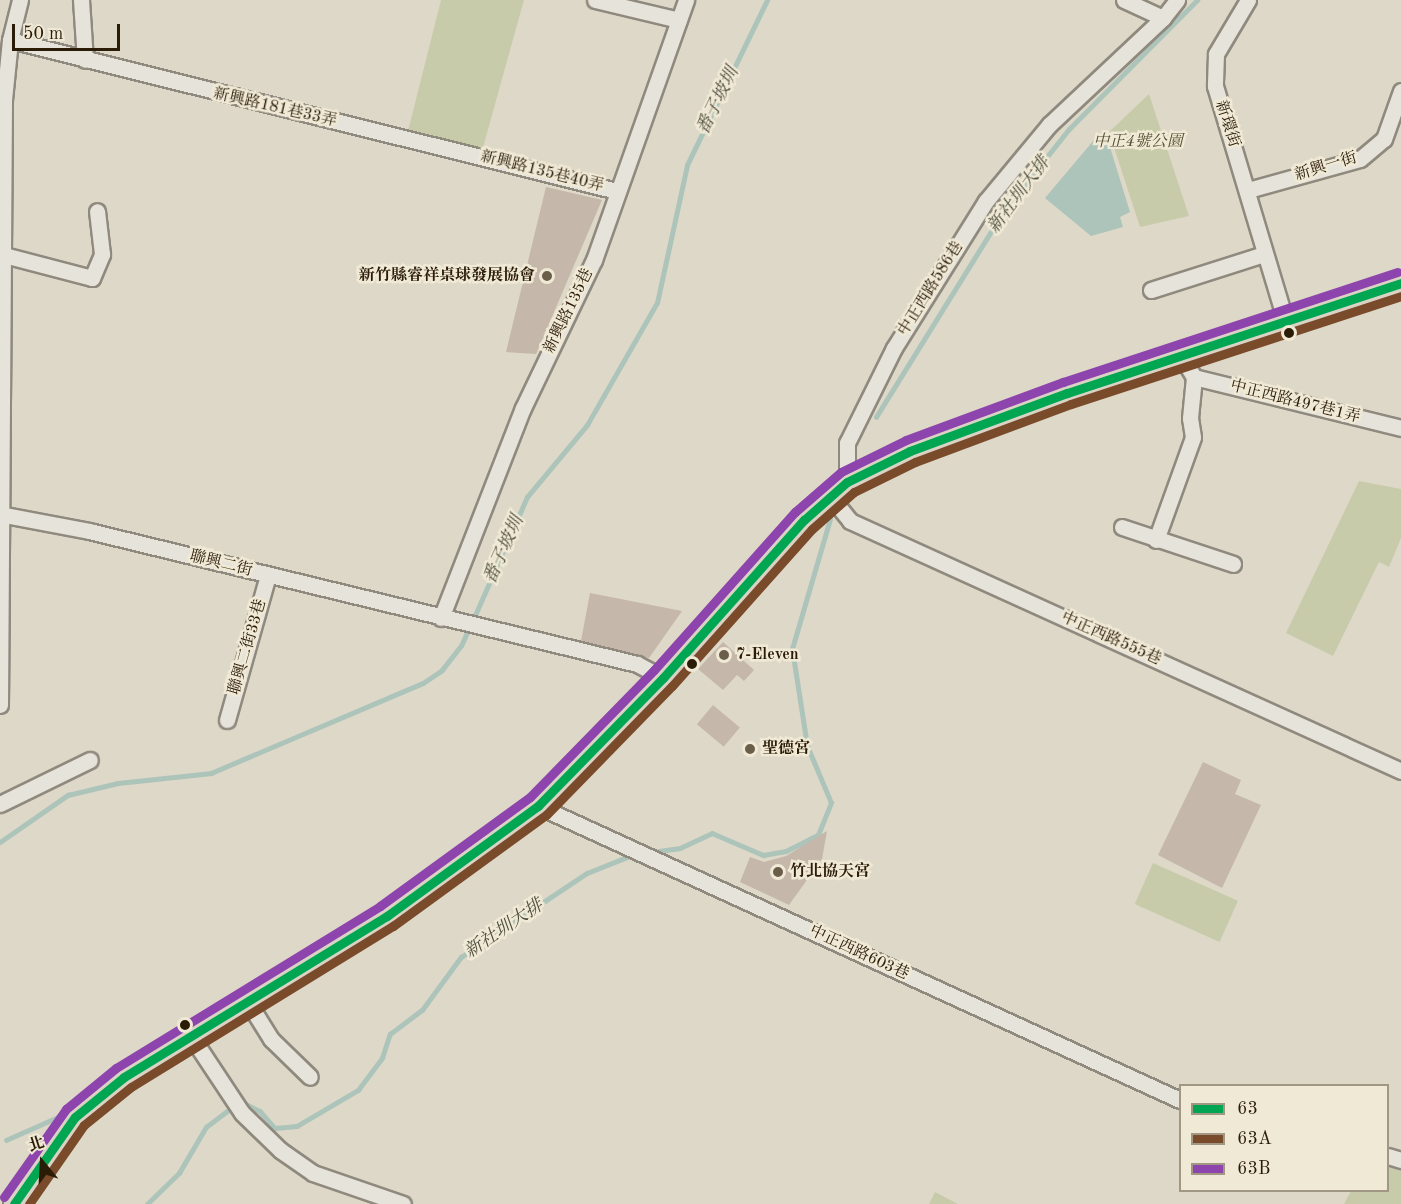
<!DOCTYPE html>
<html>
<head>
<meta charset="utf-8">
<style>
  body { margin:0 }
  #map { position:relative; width:1401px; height:1204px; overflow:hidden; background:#ded8c8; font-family:"Old Standard TT","Noto Serif TC",serif }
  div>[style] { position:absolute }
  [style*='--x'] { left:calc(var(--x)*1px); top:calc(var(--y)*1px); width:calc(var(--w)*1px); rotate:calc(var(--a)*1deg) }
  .green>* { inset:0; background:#c8cbaa; transform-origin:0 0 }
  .water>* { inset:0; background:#acc4ba }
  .stream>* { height:4.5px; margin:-2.25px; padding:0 2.25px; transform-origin:2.25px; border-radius:2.25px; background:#acc4ba }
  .building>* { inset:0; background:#c5b7a9; transform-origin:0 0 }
  .roads { filter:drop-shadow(2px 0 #8f897e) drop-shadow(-2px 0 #8f897e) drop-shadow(0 2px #8f897e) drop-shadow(0 -2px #8f897e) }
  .minor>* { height:15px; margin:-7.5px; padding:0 7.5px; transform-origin:7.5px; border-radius:7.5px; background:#e6e3db }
  .major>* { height:20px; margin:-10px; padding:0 10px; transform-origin:10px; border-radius:10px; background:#dad3c5 }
  .bus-1>* { height:9px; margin:-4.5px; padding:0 4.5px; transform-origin:4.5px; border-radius:4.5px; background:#00a651 }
  .bus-2>* { height:9px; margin:-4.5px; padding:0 4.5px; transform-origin:4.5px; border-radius:4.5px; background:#7a4b2a }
  .bus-3>* { height:9px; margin:-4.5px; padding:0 4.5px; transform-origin:4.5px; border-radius:4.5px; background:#8e44ad }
  .dots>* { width:16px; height:16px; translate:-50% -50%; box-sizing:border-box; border:3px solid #f0e9d5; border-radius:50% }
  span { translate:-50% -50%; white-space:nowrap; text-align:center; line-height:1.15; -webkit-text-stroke:5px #f0e9d5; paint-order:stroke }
  .street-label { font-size:16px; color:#2b1c08 }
  .park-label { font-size:16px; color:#554e31; font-style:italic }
  .poi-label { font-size:16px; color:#2b1c08; font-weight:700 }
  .right { translate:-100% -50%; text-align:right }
  .left { translate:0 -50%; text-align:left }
  .water-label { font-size:18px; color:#4b4c3c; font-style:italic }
  .legend { position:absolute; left:1179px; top:1084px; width:210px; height:108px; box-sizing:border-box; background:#f0e9d5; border:2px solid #a19783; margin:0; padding:8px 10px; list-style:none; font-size:18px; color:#2b1c08 }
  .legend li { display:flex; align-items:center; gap:12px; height:30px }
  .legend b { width:30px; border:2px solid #a19783 }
  .north { position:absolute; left:12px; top:1132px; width:60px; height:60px; -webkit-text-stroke:4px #f0e9d5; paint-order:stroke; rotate:342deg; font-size:16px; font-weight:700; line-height:24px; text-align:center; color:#2b1c08 }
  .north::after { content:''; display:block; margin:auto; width:21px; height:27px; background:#2b1c08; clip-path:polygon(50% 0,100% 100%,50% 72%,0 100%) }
  .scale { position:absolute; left:12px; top:24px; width:108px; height:27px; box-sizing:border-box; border:3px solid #2b1c08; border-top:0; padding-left:8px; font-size:18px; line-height:21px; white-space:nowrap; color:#2b1c08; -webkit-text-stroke:4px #f0e9d5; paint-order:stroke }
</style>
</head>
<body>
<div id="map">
  <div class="green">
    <div style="clip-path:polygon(441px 0,524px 0,482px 151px,408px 131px)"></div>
    <div style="clip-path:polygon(1149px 94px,1189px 216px,1140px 227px,1109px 132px)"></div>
    <div style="clip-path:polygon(1359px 481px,1401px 489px,1401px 538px,1389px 567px,1379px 562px,1333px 656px,1286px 633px)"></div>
    <div style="left:1153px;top:863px;width:93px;height:45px;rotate:24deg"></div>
    <div style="clip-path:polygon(1388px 1161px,1401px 1167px,1401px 1204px,1344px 1204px,1351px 1191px,1388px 1190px)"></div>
    <div style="clip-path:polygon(935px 1192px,958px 1204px,929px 1204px)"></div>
  </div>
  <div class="water">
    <div style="clip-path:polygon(1099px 134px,1109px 144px,1130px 212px,1120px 217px,1123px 227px,1091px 236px,1045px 198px)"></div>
  </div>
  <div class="stream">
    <div style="--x:876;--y:417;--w:241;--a:-58.2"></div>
    <div style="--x:1003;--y:212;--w:106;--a:-51.5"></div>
    <div style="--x:1069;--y:129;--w:182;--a:-45.2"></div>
    <div style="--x:473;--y:620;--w:134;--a:-66.3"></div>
    <div style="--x:527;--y:497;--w:94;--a:-50.2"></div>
    <div style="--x:587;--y:425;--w:141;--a:-60.2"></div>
    <div style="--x:657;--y:303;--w:141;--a:-77.7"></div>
    <div style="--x:687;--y:165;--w:183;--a:-64.1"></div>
    <div style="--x:691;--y:628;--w:103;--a:-48.9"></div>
    <div style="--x:759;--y:550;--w:86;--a:-45"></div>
    <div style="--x:0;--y:842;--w:83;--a:-34.7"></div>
    <div style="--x:68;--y:795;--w:51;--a:-13.5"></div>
    <div style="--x:118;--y:783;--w:94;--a:-6.1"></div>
    <div style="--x:211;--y:773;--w:230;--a:-23"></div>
    <div style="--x:423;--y:683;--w:23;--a:-34"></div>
    <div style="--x:442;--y:670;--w:31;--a:-52"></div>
    <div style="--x:461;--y:646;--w:20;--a:-66"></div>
    <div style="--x:659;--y:851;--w:21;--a:-8"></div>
    <div style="--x:680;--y:848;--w:35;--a:-25"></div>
    <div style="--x:712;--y:833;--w:56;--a:23.3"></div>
    <div style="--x:763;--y:855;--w:23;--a:-10"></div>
    <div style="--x:786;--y:851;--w:36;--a:-27"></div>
    <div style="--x:818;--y:835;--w:35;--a:-68"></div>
    <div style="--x:831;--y:803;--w:62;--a:-112.8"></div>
    <div style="--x:807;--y:746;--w:98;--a:-98.8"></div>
    <div style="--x:792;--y:649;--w:135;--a:-73.7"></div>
    <div style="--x:240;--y:1101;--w:22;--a:27"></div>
    <div style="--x:260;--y:1111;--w:23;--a:49"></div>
    <div style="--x:275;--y:1128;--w:22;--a:-5"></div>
    <div style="--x:297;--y:1126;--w:71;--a:-30.5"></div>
    <div style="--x:358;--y:1090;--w:40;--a:-53"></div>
    <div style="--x:382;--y:1058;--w:25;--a:-72"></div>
    <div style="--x:390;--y:1034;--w:40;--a:-37"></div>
    <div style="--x:422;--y:1010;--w:66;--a:-53.7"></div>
    <div style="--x:461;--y:957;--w:151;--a:-33.7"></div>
    <div style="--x:587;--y:873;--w:43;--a:-21.8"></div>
    <div style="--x:6;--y:1140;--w:57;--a:-23.9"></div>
    <div style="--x:58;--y:1117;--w:74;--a:-40.6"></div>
    <div style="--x:147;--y:1204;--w:45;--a:-44.1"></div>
    <div style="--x:179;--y:1173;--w:53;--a:-59.6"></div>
    <div style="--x:206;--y:1127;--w:35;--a:-37"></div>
  </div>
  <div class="building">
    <div style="clip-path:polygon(546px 187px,602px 200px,536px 354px,506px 352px)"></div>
    <div style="clip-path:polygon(590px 593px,682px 611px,649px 658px,581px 641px)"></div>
    <div style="clip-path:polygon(723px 642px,754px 670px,744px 681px,737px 675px,723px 690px,698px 669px)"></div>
    <div style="left:713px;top:705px;width:35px;height:25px;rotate:40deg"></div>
    <div style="clip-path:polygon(1203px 762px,1241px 780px,1235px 794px,1261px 805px,1222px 888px,1158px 855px)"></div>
    <div style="clip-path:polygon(827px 831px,822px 859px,789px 905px,740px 882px,750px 857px,764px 862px,786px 856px)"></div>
  </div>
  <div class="roads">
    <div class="minor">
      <div style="--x:81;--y:0;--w:60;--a:86.2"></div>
      <div style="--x:595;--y:0;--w:86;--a:13.4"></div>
      <div style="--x:1124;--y:0;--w:43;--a:24.8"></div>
      <div style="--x:1248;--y:0;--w:63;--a:120.7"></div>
      <div style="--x:1216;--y:54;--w:32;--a:92"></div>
      <div style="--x:1215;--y:86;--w:244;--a:73.3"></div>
      <div style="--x:10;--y:40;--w:625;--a:13.97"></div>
      <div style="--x:1248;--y:190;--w:116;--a:-15.5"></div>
      <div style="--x:1360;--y:159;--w:31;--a:-40"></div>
      <div style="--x:1384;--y:139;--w:51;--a:-70.5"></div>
      <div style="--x:4;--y:255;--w:91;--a:14.6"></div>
      <div style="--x:92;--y:278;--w:26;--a:-67"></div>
      <div style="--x:102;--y:254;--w:43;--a:-96.6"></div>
      <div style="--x:1151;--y:290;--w:119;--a:-17.7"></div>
      <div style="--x:1194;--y:377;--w:213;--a:13.8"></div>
      <div style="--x:847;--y:482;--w:39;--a:-90"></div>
      <div style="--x:847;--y:443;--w:106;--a:-63.7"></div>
      <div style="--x:894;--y:348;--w:173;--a:-58"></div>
      <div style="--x:986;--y:201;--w:99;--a:-50.3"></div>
      <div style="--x:1049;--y:125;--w:156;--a:-43.2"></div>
      <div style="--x:1163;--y:18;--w:23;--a:-52"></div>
      <div style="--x:830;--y:496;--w:32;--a:51"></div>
      <div style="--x:850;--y:521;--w:605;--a:24.4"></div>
      <div style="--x:0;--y:514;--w:91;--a:10.8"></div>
      <div style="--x:89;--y:531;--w:564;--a:13.64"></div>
      <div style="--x:637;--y:664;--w:30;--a:28"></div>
      <div style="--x:1122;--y:527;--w:117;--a:18.4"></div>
      <div style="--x:1156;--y:540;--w:109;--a:-70.2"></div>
      <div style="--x:1193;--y:437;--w:19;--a:-99"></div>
      <div style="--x:1190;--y:418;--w:41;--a:-84.4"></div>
      <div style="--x:1194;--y:377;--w:25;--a:-122"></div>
      <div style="--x:441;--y:618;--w:225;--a:-68.7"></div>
      <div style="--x:523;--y:408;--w:164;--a:-64.4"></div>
      <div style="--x:594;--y:260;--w:276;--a:-70.5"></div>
      <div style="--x:0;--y:705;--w:605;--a:-89.62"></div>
      <div style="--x:4;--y:100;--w:60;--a:-84.3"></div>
      <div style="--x:10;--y:40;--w:41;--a:-76"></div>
      <div style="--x:227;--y:720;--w:151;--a:-74.2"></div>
      <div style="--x:0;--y:804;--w:100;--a:-26.1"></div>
      <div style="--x:538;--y:806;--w:706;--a:24.61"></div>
      <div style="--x:248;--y:1002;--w:44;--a:58.1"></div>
      <div style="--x:271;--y:1039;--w:54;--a:44.3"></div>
      <div style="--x:191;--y:1036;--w:92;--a:56.5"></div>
      <div style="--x:242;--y:1113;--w:53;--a:44.2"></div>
      <div style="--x:280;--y:1150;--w:40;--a:34.9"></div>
      <div style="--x:313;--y:1173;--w:95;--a:19"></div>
      <div style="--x:1388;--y:1156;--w:14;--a:17"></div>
    </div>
    <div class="major">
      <div style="--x:14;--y:1204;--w:106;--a:-55"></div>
      <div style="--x:75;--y:1117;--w:63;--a:-39.2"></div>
      <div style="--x:124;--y:1077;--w:308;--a:-31.5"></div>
      <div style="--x:387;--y:916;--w:187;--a:-36.1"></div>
      <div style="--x:538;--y:806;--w:179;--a:-45.7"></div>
      <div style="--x:663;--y:678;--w:212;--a:-48.3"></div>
      <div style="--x:804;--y:520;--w:57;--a:-41.5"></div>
      <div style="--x:847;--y:482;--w:70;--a:-26.2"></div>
      <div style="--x:910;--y:451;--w:167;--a:-20.3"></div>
      <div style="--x:1067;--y:393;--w:352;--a:-18.2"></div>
    </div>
  </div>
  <div class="bus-1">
    <div style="--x:14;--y:1204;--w:106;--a:-55"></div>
    <div style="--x:75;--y:1117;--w:63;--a:-39.2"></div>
    <div style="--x:124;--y:1077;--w:308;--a:-31.5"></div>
    <div style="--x:387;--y:916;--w:187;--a:-36.1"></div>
    <div style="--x:538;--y:806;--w:179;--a:-45.7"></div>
    <div style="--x:663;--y:678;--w:212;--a:-48.3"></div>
    <div style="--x:804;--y:520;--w:57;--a:-41.5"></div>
    <div style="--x:847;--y:482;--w:70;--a:-26.2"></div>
    <div style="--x:910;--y:451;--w:167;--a:-20.3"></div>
    <div style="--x:1067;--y:393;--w:352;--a:-18.2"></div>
  </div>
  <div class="bus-2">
    <div style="--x:29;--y:1204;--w:96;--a:-55.2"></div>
    <div style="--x:84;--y:1125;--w:60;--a:-39"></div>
    <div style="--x:131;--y:1087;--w:308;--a:-31.6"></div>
    <div style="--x:393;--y:926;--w:189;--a:-36"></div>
    <div style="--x:546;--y:815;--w:180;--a:-45.7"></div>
    <div style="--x:672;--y:686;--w:210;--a:-48.3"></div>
    <div style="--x:812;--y:529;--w:56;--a:-41.4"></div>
    <div style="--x:854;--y:492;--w:68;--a:-26.2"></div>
    <div style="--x:915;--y:462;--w:166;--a:-20.4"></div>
    <div style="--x:1071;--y:404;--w:347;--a:-18.1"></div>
  </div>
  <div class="bus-3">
    <div style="--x:4;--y:1197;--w:108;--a:-54.8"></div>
    <div style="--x:66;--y:1109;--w:65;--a:-39.4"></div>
    <div style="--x:116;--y:1068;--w:310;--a:-31.5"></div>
    <div style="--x:380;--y:906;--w:185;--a:-36"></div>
    <div style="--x:530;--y:797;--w:177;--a:-45.7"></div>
    <div style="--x:654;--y:670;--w:212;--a:-48.3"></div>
    <div style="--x:795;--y:512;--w:61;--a:-41"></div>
    <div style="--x:841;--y:472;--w:72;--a:-26.2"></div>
    <div style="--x:906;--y:440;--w:167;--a:-20.3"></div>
    <div style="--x:1063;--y:382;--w:352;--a:-18.2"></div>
  </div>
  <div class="dots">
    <div style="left:547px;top:276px;background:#6a5e4b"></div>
    <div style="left:1289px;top:333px;background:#2b1c08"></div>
    <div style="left:724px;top:655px;background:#6a5e4b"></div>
    <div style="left:692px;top:664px;background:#2b1c08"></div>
    <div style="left:750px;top:749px;background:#6a5e4b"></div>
    <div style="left:778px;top:872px;background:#6a5e4b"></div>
    <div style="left:185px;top:1025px;background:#2b1c08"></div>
  </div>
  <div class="street-label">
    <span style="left:275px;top:108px;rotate:13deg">新興路181巷33弄</span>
    <span style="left:1227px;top:124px;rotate:72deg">新環街</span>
    <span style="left:1326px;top:167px;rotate:-17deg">新興一街</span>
    <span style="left:542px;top:172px;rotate:14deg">新興路135巷40弄</span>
    <span style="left:931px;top:289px;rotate:-58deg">中正西路586巷</span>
    <span style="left:569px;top:311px;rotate:-64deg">新興路135巷</span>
    <span style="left:1295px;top:402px;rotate:14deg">中正西路497巷1弄</span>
    <span style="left:221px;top:564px;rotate:14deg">聯興二街</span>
    <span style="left:1111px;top:639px;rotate:24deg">中正西路555巷</span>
    <span style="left:248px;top:647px;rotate:-74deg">聯興二街33巷</span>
    <span style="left:859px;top:953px;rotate:25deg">中正西路603巷</span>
  </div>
  <div class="park-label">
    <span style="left:1138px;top:142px">中正4號公園</span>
  </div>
  <div class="poi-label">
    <span class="right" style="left:535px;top:276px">新竹縣睿祥桌球發展協會</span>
    <span class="left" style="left:736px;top:655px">7-Eleven</span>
    <span class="left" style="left:762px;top:749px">聖德宮</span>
    <span class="left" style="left:790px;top:872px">竹北協天宮</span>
  </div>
  <div class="water-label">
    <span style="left:718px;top:101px;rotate:-64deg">番子坡圳</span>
    <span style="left:1019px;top:195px;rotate:-53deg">新社圳大排</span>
    <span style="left:504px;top:550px;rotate:-66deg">番子坡圳</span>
    <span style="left:504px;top:929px;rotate:-34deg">新社圳大排</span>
  </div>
  <ul class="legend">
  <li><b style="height:8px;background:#00a651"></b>63</li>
  <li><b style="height:8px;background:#7a4b2a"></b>63A</li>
  <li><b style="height:8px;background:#8e44ad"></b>63B</li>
  </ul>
  <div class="north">北</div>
  <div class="scale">50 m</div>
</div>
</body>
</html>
